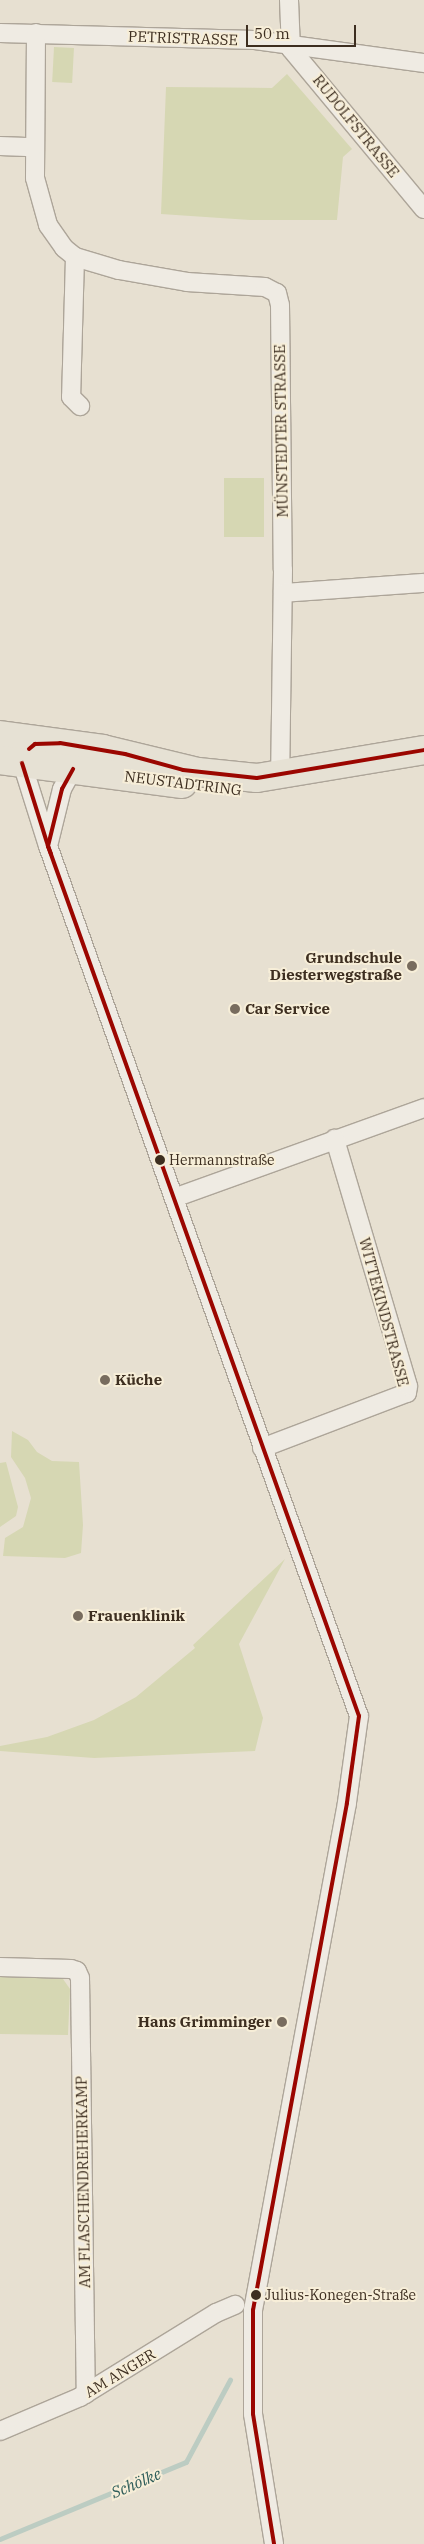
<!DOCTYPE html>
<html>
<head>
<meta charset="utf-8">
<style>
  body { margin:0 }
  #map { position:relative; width:424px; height:2544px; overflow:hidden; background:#e7e0d1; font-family:"IBM Plex Serif",serif }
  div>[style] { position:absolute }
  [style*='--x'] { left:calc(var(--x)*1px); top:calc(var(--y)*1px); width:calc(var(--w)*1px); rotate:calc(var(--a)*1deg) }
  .green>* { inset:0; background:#d6d7b3; transform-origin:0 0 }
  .stream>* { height:4.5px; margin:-2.25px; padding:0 2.25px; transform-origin:2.25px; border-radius:2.25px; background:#bcccc2 }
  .roads { filter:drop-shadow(1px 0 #ada599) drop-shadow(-1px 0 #ada599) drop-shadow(0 1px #ada599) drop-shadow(0 -1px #ada599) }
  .minor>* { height:18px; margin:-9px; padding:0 9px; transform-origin:9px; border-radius:9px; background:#efebe3 }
  .primary>* { height:28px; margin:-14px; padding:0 14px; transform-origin:14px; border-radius:14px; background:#e6e1d4 }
  .bus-1>* { height:4px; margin:-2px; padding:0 2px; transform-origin:2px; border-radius:2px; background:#9b0600 }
  .dots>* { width:14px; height:14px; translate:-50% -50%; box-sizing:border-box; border:2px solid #f7eed8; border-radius:50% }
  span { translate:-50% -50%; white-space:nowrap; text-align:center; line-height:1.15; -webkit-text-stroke:4px #f7eed8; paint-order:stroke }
  .bus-label { font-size:14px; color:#3d2e20 }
  .left { translate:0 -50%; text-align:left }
  .street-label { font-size:15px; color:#3d2e20 }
  .poi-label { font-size:15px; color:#3d2e20; font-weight:700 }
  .right { translate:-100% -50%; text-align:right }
  .water-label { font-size:16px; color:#2f5d5a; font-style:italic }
  .scale { position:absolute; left:246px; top:25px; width:110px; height:22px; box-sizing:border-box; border:2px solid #3d2e20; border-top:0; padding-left:6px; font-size:15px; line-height:18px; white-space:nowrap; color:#3d2e20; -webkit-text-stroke:4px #f7eed8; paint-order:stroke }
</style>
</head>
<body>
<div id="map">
  <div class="green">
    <div style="left:54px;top:47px;width:20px;height:35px;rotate:3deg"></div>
    <div style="clip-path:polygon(287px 74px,352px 149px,343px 157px,337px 220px,250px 220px,161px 214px,166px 87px,272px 88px)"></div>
    <div style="left:264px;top:478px;width:59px;height:40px;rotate:90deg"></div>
    <div style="clip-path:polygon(12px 1431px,28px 1440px,37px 1452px,52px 1461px,79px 1462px,83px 1525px,81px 1553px,65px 1558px,3px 1556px,5px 1538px,23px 1527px,31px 1498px,25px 1478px,11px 1457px)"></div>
    <div style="clip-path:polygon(6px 1462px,18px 1507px,16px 1516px,0 1527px,0 1463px)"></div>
    <div style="clip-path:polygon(285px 1559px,239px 1644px,263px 1718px,255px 1751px,94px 1758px,0 1751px,0 1746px,47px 1737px,94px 1720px,136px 1697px,195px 1648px,193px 1645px)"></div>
    <div style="clip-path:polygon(0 1976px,63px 1979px,70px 1989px,68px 2035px,0 2034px)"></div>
  </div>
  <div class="stream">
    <div style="--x:0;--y:2539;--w:201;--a:-22.5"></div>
    <div style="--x:186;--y:2462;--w:93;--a:-61.8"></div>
  </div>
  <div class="roads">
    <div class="minor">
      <div style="--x:289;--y:0;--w:49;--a:87.7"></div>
      <div style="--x:291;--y:49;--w:208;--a:50.3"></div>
      <div style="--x:0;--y:33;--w:255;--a:1.6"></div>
      <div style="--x:255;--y:40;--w:171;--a:7.8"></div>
      <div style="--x:36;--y:33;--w:145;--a:90.4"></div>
      <div style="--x:35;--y:178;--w:49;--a:74.5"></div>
      <div style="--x:48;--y:225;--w:28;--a:55"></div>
      <div style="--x:64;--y:248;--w:14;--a:39"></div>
      <div style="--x:75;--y:257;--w:46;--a:16.5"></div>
      <div style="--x:119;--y:270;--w:69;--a:10"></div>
      <div style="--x:187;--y:282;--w:78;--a:3.7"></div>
      <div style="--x:265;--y:287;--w:13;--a:27"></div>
      <div style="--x:277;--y:293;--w:12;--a:76"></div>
      <div style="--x:280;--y:305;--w:265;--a:89.4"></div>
      <div style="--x:283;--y:570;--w:206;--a:90.8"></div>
      <div style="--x:0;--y:146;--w:33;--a:2"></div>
      <div style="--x:75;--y:257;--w:140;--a:91.6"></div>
      <div style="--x:71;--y:397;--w:13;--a:45"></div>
      <div style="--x:283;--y:593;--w:141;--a:-4.1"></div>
      <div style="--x:25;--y:754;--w:9;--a:108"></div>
      <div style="--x:22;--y:763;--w:87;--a:72.6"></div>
      <div style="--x:48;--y:846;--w:924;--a:70.33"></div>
      <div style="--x:359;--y:1716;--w:88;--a:97.9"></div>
      <div style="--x:347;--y:1803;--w:516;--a:100.5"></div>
      <div style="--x:253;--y:2310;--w:104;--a:90"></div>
      <div style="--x:253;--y:2414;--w:132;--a:80.8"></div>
      <div style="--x:48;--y:846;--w:59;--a:-76.2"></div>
      <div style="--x:62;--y:789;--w:23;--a:-61"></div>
      <div style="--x:174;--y:1198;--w:266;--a:-19.8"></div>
      <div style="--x:262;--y:1448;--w:155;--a:-20.8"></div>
      <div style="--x:407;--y:1393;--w:7;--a:-82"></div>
      <div style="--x:408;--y:1386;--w:258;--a:-106.5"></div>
      <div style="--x:0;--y:1967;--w:71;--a:1.6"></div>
      <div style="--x:71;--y:1969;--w:6;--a:18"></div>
      <div style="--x:77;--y:1971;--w:8;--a:67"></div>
      <div style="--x:80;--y:1978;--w:416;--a:89.2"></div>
      <div style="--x:0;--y:2431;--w:87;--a:-23"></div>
      <div style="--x:80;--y:2397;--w:160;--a:-31.7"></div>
      <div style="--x:216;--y:2313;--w:21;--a:-23"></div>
    </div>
    <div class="primary">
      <div style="--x:0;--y:735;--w:104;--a:7.7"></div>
      <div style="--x:103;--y:749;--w:98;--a:13.6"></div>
      <div style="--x:198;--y:772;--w:59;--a:5.8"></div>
      <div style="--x:257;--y:778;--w:169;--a:-9.5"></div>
      <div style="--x:0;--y:760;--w:184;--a:7.5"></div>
    </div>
  </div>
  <div class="bus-1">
    <div style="--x:29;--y:749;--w:8;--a:-40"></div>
    <div style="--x:35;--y:744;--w:25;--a:-2"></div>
    <div style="--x:60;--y:743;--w:66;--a:9.6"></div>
    <div style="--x:125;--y:754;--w:60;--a:15.4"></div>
    <div style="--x:183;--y:770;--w:74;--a:6.2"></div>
    <div style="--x:257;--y:778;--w:169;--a:-9.5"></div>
    <div style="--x:22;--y:763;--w:87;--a:72.6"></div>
    <div style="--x:48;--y:846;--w:924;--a:70.33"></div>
    <div style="--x:359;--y:1716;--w:88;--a:97.9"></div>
    <div style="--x:347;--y:1803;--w:516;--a:100.5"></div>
    <div style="--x:253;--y:2310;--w:104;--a:90"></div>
    <div style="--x:253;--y:2414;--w:132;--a:80.8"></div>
    <div style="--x:51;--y:854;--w:9;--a:-111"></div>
    <div style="--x:48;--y:846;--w:59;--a:-76.2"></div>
    <div style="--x:62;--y:789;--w:23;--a:-61"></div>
  </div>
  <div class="dots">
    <div style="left:412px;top:966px;background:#786c5e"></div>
    <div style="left:235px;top:1009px;background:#786c5e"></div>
    <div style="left:160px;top:1160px;background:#3d2e20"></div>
    <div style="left:105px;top:1380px;background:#786c5e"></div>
    <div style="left:78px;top:1616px;background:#786c5e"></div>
    <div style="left:282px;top:2022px;background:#786c5e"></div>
    <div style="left:256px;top:2295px;background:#3d2e20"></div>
  </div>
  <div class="bus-label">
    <span class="left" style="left:169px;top:1160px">Hermannstraße</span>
    <span class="left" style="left:265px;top:2295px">Julius-Konegen-Straße</span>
  </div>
  <div class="street-label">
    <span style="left:183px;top:38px;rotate:2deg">PETRISTRASSE</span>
    <span style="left:356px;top:126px;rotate:51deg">RUDOLFSTRASSE</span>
    <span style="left:281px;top:431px;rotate:-91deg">MÜNSTEDTER STRASSE</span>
    <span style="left:183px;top:783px;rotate:7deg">NEUSTADTRING</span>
    <span style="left:384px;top:1312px;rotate:75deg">WITTEKINDSTRASSE</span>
    <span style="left:83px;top:2182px;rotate:-91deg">AM FLASCHENDREHERKAMP</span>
    <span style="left:120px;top:2373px;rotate:-31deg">AM ANGER</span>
  </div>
  <div class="poi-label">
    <span class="right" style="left:402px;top:966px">Grundschule<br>Diesterwegstraße</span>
    <span class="left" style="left:245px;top:1009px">Car Service</span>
    <span class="left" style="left:115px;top:1380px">Küche</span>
    <span class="left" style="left:88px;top:1616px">Frauenklinik</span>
    <span class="right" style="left:272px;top:2022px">Hans Grimminger</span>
  </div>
  <div class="water-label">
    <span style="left:136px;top:2483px;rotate:-23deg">Schölke</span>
  </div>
  <div class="scale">50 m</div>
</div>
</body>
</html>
